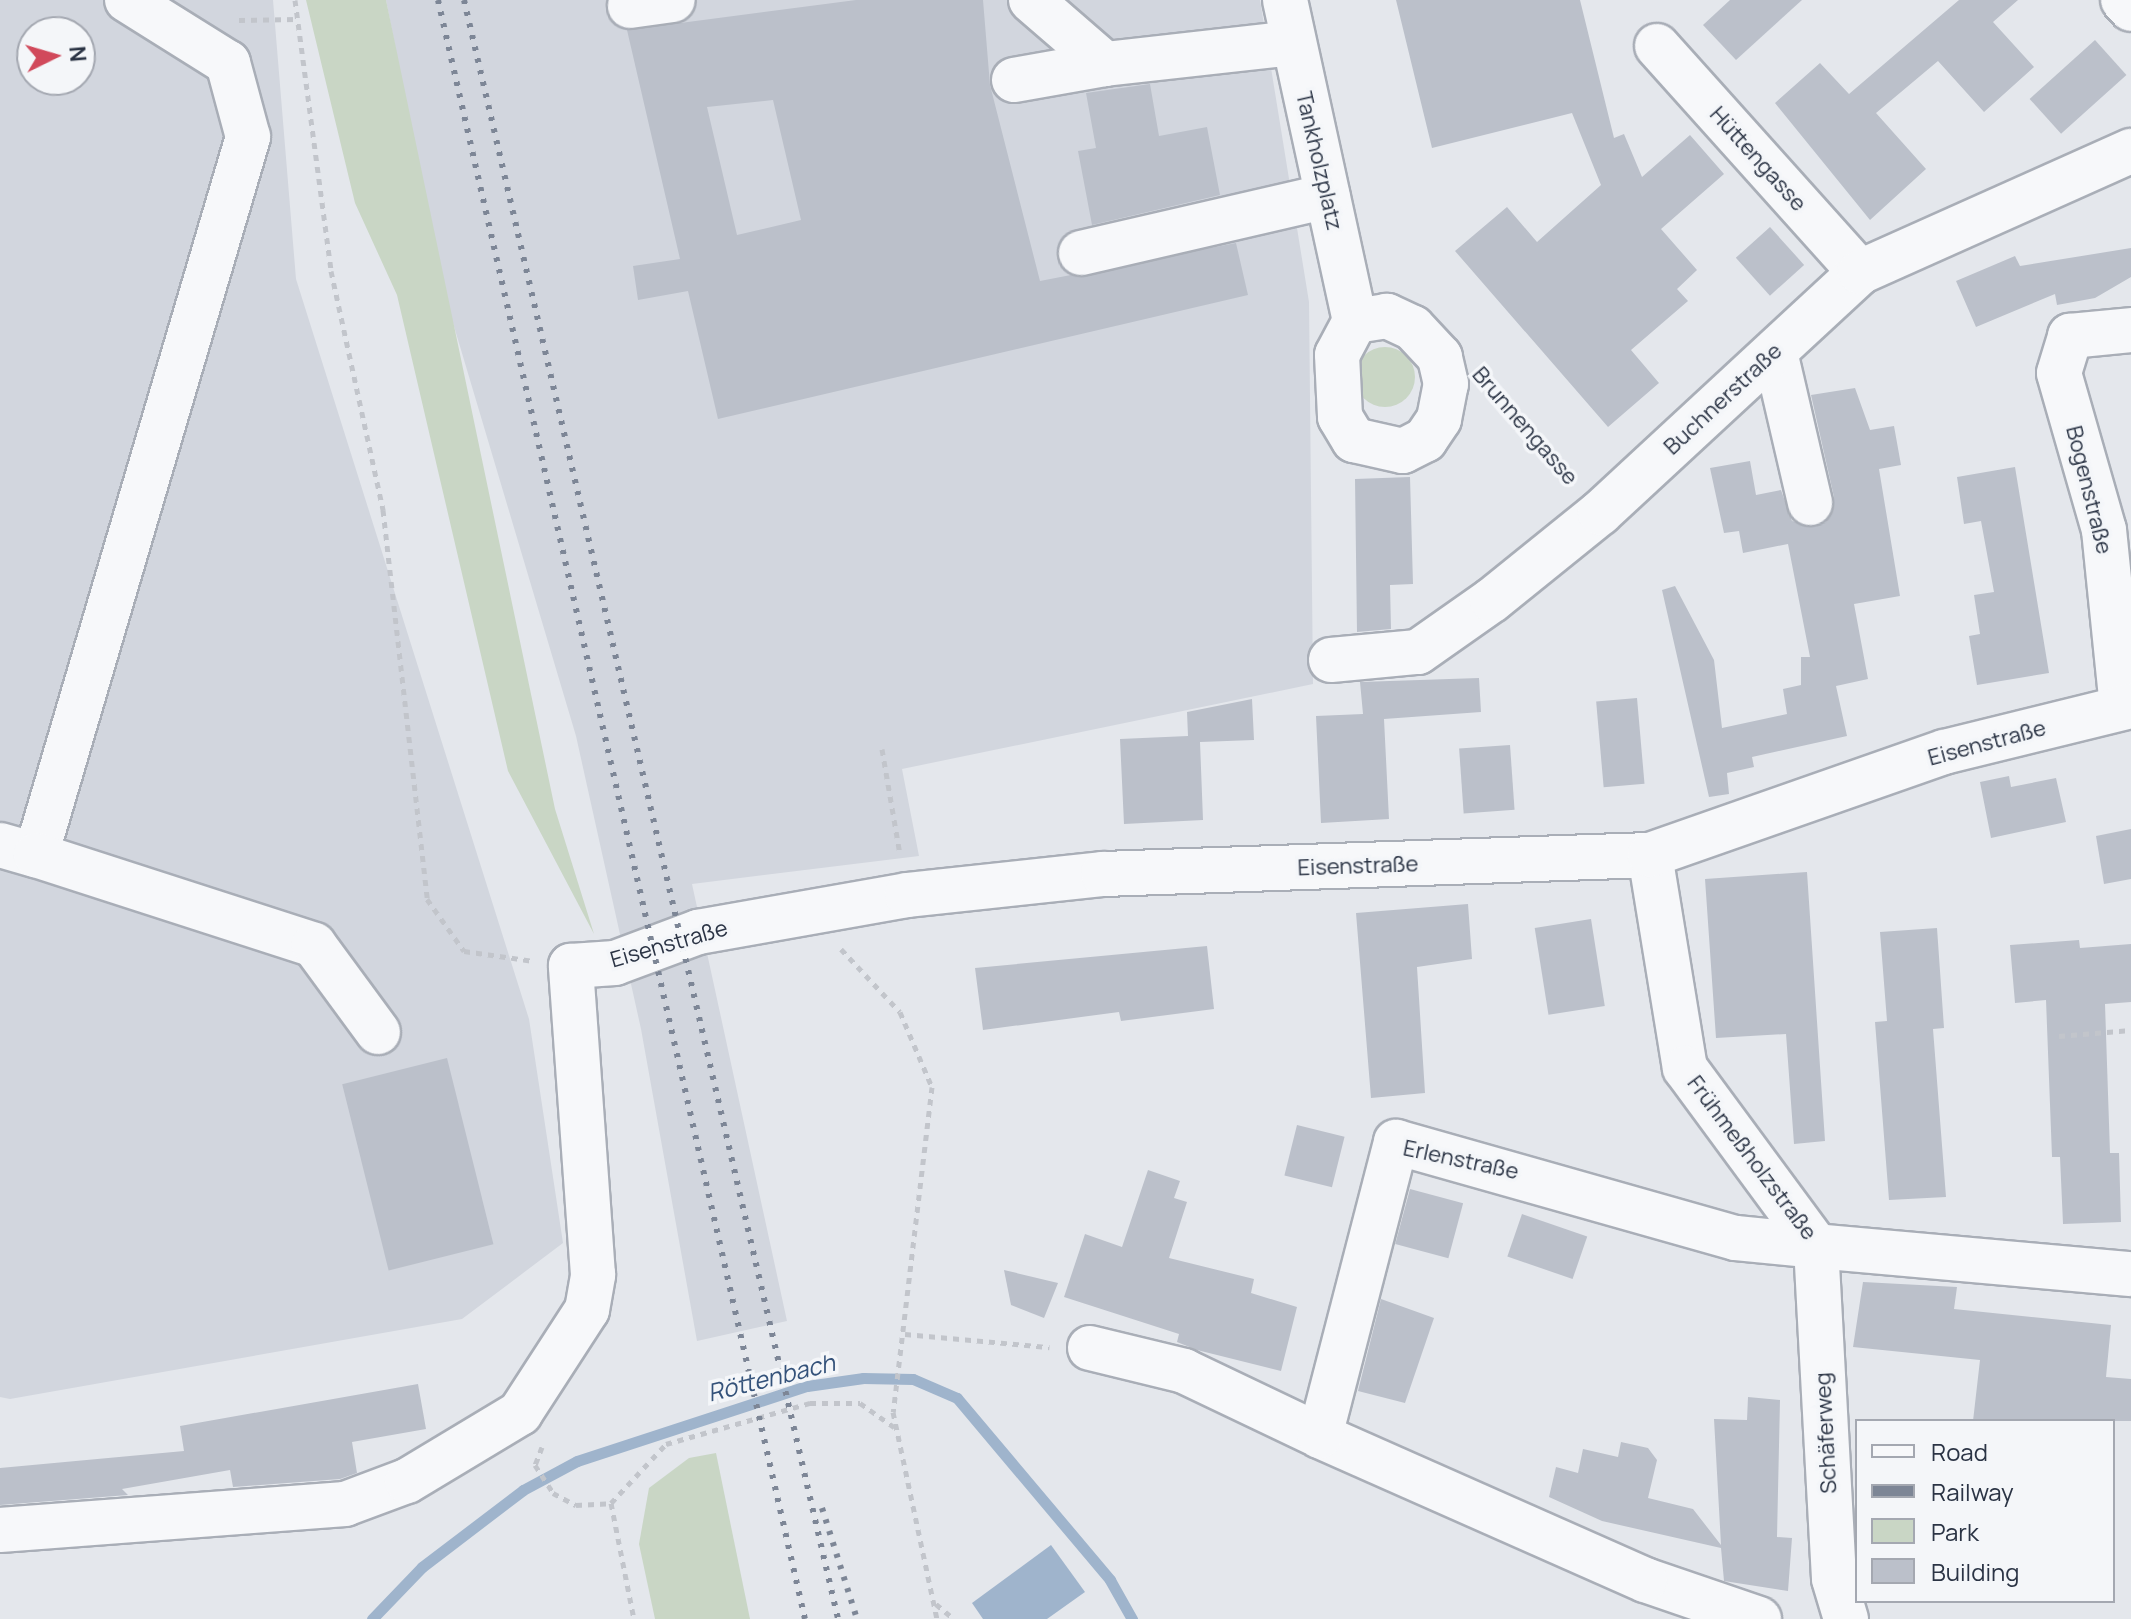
<!DOCTYPE html>
<html>
<head>
<meta charset="utf-8">
<style>
  body { margin:0 }
  #map { position:relative; width:2131px; height:1619px; overflow:hidden; background:#e4e7ec; font-family:Manrope,sans-serif }
  div>[style] { position:absolute }
  [style*='--x'] { left:calc(var(--x)*1px); top:calc(var(--y)*1px); width:calc(var(--w)*1px); rotate:calc(var(--a)*1deg) }
  .built>* { inset:0; background:#d2d6de }
  .green>* { inset:0; background:#c9d6c5 }
  .round { border-radius:50% }
  .water>* { inset:0; background:#9fb4cc }
  .stream>* { height:11px; margin:-5.5px; padding:0 5.5px; transform-origin:5.5px; border-radius:5.5px; background:#9fb4cc }
  .building>* { inset:0; background:#bbc0ca; transform-origin:0 0 }
  .path>* { height:5px; margin-top:-2.5px; transform-origin:0; background:repeating-linear-gradient(90deg,#c2c5cb 0 6px,transparent 0 12px) }
  .roads { filter:drop-shadow(2px 0 #a9aeb7) drop-shadow(-2px 0 #a9aeb7) drop-shadow(0 2px #a9aeb7) drop-shadow(0 -2px #a9aeb7) }
  .minor>* { height:44px; margin:-22px; padding:0 22px; transform-origin:22px; border-radius:22px; background:#f7f8fa }
  .rail>* { height:6px; margin-top:-3px; transform-origin:0; background:repeating-linear-gradient(90deg,#7d8696 0 4px,transparent 0 12px) }
  span { translate:-50% -50%; white-space:nowrap; text-align:center; line-height:1.15; -webkit-text-stroke:7px #f4f6f9; paint-order:stroke }
  .street-label { font-size:22px; color:#2b3445 }
  .water-label { font-size:24px; color:#34527a; font-style:italic }
  .legend { position:absolute; left:1855px; top:1419px; width:260px; height:184px; box-sizing:border-box; background:#f4f6f9; border:2px solid #a4a8b1; margin:0; padding:10px 14px; list-style:none; font-size:24px; color:#2b3445 }
  .legend li { display:flex; align-items:center; gap:16px; height:40px }
  .legend b { width:40px; border:2px solid #a4a8b1 }
  .north { position:absolute; left:16px; top:16px; width:80px; height:80px; box-sizing:border-box; background:#f4f6f9; border:2px solid #a4a8b1; border-radius:50%; rotate:85deg; font-size:22px; font-weight:700; line-height:32px; text-align:center; color:#2b3445 }
  .north::after { content:''; display:block; margin:auto; width:28px; height:36px; background:#d1495b; clip-path:polygon(50% 0,100% 100%,50% 72%,0 100%) }
</style>
</head>
<body>
<div id="map">
  <div class="built">
    <div style="clip-path:polygon(evenodd,0 0,273px 0,296px 279px,529px 1019px,563px 1243px,462px 1319px,10px 1399px,0 1397px,0 0,32px 32px,80px 32px,80px 80px,32px 80px,32px 32px)"></div>
    <div style="clip-path:polygon(386px 0,1260px 0,1309px 302px,1313px 684px,902px 769px,919px 856px,692px 884px,787px 1321px,697px 1341px,641px 1029px,576px 736px,442px 286px)"></div>
  </div>
  <div class="green">
    <div style="clip-path:polygon(306px 0,386px 0,555px 809px,594px 934px,508px 771px,397px 295px,355px 203px)"></div>
    <div class="round" style="left:1355px;top:347px;width:60px;height:60px"></div>
    <div style="clip-path:polygon(716px 1453px,750px 1619px,655px 1619px,639px 1544px,649px 1488px,689px 1458px)"></div>
  </div>
  <div class="water">
    <div style="clip-path:polygon(1051px 1545px,1085px 1592px,1047px 1619px,983px 1619px,972px 1603px)"></div>
  </div>
  <div class="stream">
    <div style="--x:372;--y:1619;--w:72;--a:-46.1"></div>
    <div style="--x:422;--y:1567;--w:127;--a:-37.3"></div>
    <div style="--x:523;--y:1490;--w:61;--a:-28.2"></div>
    <div style="--x:577;--y:1461;--w:242;--a:-18.1"></div>
    <div style="--x:807;--y:1386;--w:57;--a:-8.1"></div>
    <div style="--x:863;--y:1378;--w:50;--a:1.1"></div>
    <div style="--x:913;--y:1379;--w:48;--a:23.4"></div>
    <div style="--x:957;--y:1398;--w:238;--a:49.9"></div>
    <div style="--x:1110;--y:1580;--w:45;--a:60.6"></div>
  </div>
  <div class="building">
    <div style="clip-path:polygon(evenodd,856px 0,983px 0,990px 85px,1040px 281px,1236px 243px,1248px 295px,718px 419px,688px 291px,638px 300px,633px 266px,680px 259px,627px 30px,856px 0,773px 100px,801px 220px,737px 235px,707px 107px,773px 100px)"></div>
    <div style="clip-path:polygon(1396px 0,1580px 0,1614px 138px,1624px 134px,1642px 177px,1690px 135px,1724px 174px,1661px 229px,1697px 270px,1677px 289px,1688px 301px,1631px 350px,1659px 383px,1608px 427px,1455px 251px,1507px 207px,1537px 242px,1601px 185px,1572px 113px,1432px 148px)"></div>
    <div style="clip-path:polygon(1730px 0,1802px 0,1736px 60px,1703px 25px)"></div>
    <div style="clip-path:polygon(1959px 0,2018px 0,1993px 22px,2034px 67px,1984px 112px,1938px 61px,1876px 113px,1926px 169px,1870px 220px,1775px 103px,1820px 63px,1849px 94px)"></div>
    <div style="left:2095px;top:40px;width:47px;height:88px;rotate:48deg"></div>
    <div style="clip-path:polygon(1150px 84px,1159px 136px,1207px 127px,1220px 195px,1092px 225px,1078px 151px,1096px 148px,1086px 93px)"></div>
    <div style="left:1770px;top:227px;width:51px;height:46px;rotate:48deg"></div>
    <div style="clip-path:polygon(2131px 248px,2131px 277px,2095px 298px,2057px 305px,2055px 294px,1976px 327px,1956px 281px,2015px 256px,2020px 266px)"></div>
    <div style="clip-path:polygon(1855px 388px,1870px 430px,1894px 426px,1901px 465px,1879px 469px,1900px 596px,1854px 604px,1868px 679px,1836px 686px,1847px 736px,1752px 757px,1754px 767px,1727px 773px,1729px 794px,1709px 797px,1662px 590px,1675px 586px,1714px 660px,1722px 728px,1787px 714px,1783px 689px,1801px 685px,1801px 657px,1810px 657px,1788px 544px,1743px 553px,1739px 531px,1724px 533px,1710px 468px,1750px 461px,1756px 495px,1781px 490px,1792px 521px,1815px 527px,1826px 522px,1834px 497px,1811px 395px)"></div>
    <div style="clip-path:polygon(2015px 467px,2049px 673px,1977px 685px,1969px 636px,1980px 634px,1974px 595px,1994px 592px,1981px 521px,1964px 524px,1957px 477px)"></div>
    <div style="clip-path:polygon(1410px 477px,1413px 584px,1390px 585px,1391px 629px,1357px 632px,1355px 479px)"></div>
    <div style="clip-path:polygon(1479px 678px,1481px 712px,1384px 719px,1389px 819px,1321px 823px,1316px 716px,1363px 714px,1360px 682px)"></div>
    <div style="left:1637px;top:698px;width:86px;height:41px;rotate:85deg"></div>
    <div style="clip-path:polygon(1252px 699px,1254px 740px,1200px 742px,1203px 820px,1124px 824px,1120px 739px,1188px 736px,1187px 712px)"></div>
    <div style="left:1510px;top:745px;width:65px;height:51px;rotate:86deg"></div>
    <div style="clip-path:polygon(2009px 776px,2011px 787px,2056px 778px,2066px 822px,1991px 838px,1980px 782px)"></div>
    <div style="clip-path:polygon(2131px 829px,2131px 879px,2104px 884px,2096px 836px)"></div>
    <div style="clip-path:polygon(1807px 872px,1825px 1141px,1794px 1144px,1786px 1034px,1716px 1038px,1705px 879px)"></div>
    <div style="clip-path:polygon(1468px 904px,1472px 959px,1417px 967px,1425px 1093px,1371px 1098px,1356px 913px)"></div>
    <div style="left:1591px;top:919px;width:88px;height:57px;rotate:81deg"></div>
    <div style="clip-path:polygon(1937px 928px,1944px 1028px,1933px 1029px,1946px 1197px,1889px 1200px,1875px 1022px,1887px 1021px,1880px 932px)"></div>
    <div style="clip-path:polygon(2079px 940px,2080px 948px,2131px 944px,2131px 1002px,2105px 1004px,2110px 1153px,2119px 1153px,2121px 1222px,2063px 1224px,2060px 1157px,2052px 1157px,2046px 1000px,2015px 1003px,2010px 945px)"></div>
    <div style="clip-path:polygon(1207px 946px,1214px 1009px,1121px 1021px,1119px 1012px,983px 1030px,975px 968px)"></div>
    <div style="left:447px;top:1058px;width:192px;height:108px;rotate:76deg"></div>
    <div style="left:1297px;top:1125px;width:49px;height:52px;rotate:14deg"></div>
    <div style="clip-path:polygon(1148px 1170px,1180px 1181px,1174px 1198px,1187px 1202px,1169px 1258px,1254px 1279px,1251px 1293px,1297px 1307px,1281px 1371px,1197px 1350px,1177px 1342px,1179px 1334px,1064px 1297px,1085px 1234px,1122px 1247px)"></div>
    <div style="left:1410px;top:1189px;width:55px;height:57px;rotate:15deg"></div>
    <div style="left:1522px;top:1214px;width:69px;height:45px;rotate:19deg"></div>
    <div style="clip-path:polygon(1004px 1270px,1058px 1283px,1044px 1318px,1011px 1305px)"></div>
    <div style="clip-path:polygon(1863px 1282px,1957px 1287px,1954px 1309px,2111px 1325px,2106px 1377px,2131px 1379px,2131px 1421px,1973px 1421px,1980px 1360px,1853px 1347px)"></div>
    <div style="clip-path:polygon(1381px 1299px,1434px 1318px,1405px 1403px,1358px 1391px)"></div>
    <div style="clip-path:polygon(418px 1384px,426px 1429px,352px 1442px,357px 1473px,340px 1479px,233px 1487px,230px 1470px,122px 1489px,128px 1495px,0 1505px,0 1468px,184px 1451px,180px 1426px)"></div>
    <div style="clip-path:polygon(1748px 1397px,1780px 1400px,1777px 1537px,1792px 1538px,1788px 1591px,1724px 1581px,1721px 1548px,1602px 1521px,1549px 1497px,1556px 1467px,1578px 1473px,1583px 1449px,1618px 1457px,1621px 1442px,1648px 1448px,1657px 1460px,1648px 1498px,1693px 1509px,1721px 1545px,1714px 1419px,1747px 1420px)"></div>
  </div>
  <div class="path">
    <div style="--x:295;--y:0;--w:273;--a:82.4"></div>
    <div style="--x:331;--y:271;--w:245;--a:77.7"></div>
    <div style="--x:383;--y:510;--w:391;--a:83.5"></div>
    <div style="--x:427;--y:899;--w:64;--a:54.6"></div>
    <div style="--x:464;--y:951;--w:70;--a:8.2"></div>
    <div style="--x:239;--y:20;--w:58;--a:-1"></div>
    <div style="--x:1486;--y:380;--w:134;--a:49.5"></div>
    <div style="--x:882;--y:749;--w:107;--a:80.3"></div>
    <div style="--x:841;--y:949;--w:86;--a:46.9"></div>
    <div style="--x:900;--y:1012;--w:82;--a:66.9"></div>
    <div style="--x:932;--y:1087;--w:327;--a:96.8"></div>
    <div style="--x:893;--y:1412;--w:212;--a:78"></div>
    <div style="--x:2059;--y:1036;--w:72;--a:-4.8"></div>
    <div style="--x:905;--y:1334;--w:145;--a:5.2"></div>
    <div style="--x:542;--y:1447;--w:19;--a:111"></div>
    <div style="--x:535;--y:1465;--w:33;--a:57"></div>
    <div style="--x:553;--y:1493;--w:26;--a:28"></div>
    <div style="--x:576;--y:1505;--w:35;--a:-3"></div>
    <div style="--x:611;--y:1503;--w:118;--a:78.8"></div>
    <div style="--x:611;--y:1503;--w:81;--a:-47"></div>
    <div style="--x:666;--y:1444;--w:150;--a:-15.9"></div>
    <div style="--x:810;--y:1403;--w:50;--a:0"></div>
    <div style="--x:860;--y:1403;--w:42;--a:35.2"></div>
    <div style="--x:936;--y:1604;--w:23;--a:40"></div>
  </div>
  <div class="roads">
    <div class="minor">
      <div style="--x:1031;--y:0;--w:98;--a:40.9"></div>
      <div style="--x:1105;--y:64;--w:188;--a:-6.4"></div>
      <div style="--x:1285;--y:0;--w:329;--a:77.7"></div>
      <div style="--x:1355;--y:321;--w:38;--a:118"></div>
      <div style="--x:1337;--y:355;--w:62;--a:87.2"></div>
      <div style="--x:1340;--y:417;--w:27;--a:59"></div>
      <div style="--x:1354;--y:440;--w:50;--a:12.7"></div>
      <div style="--x:1403;--y:451;--w:25;--a:-27"></div>
      <div style="--x:1425;--y:440;--w:25;--a:-56"></div>
      <div style="--x:1439;--y:419;--w:36;--a:-79"></div>
      <div style="--x:1446;--y:384;--w:28;--a:-103"></div>
      <div style="--x:1440;--y:357;--w:40;--a:-133"></div>
      <div style="--x:1413;--y:328;--w:29;--a:-155"></div>
      <div style="--x:1387;--y:316;--w:32;--a:171"></div>
      <div style="--x:2123;--y:0;--w:12;--a:48"></div>
      <div style="--x:630;--y:6;--w:43;--a:-7.9"></div>
      <div style="--x:1657;--y:46;--w:304;--a:48.1"></div>
      <div style="--x:1014;--y:80;--w:92;--a:-10"></div>
      <div style="--x:1081;--y:253;--w:253;--a:-13"></div>
      <div style="--x:1775;--y:352;--w:155;--a:76.9"></div>
      <div style="--x:1331;--y:660;--w:87;--a:-5.3"></div>
      <div style="--x:1418;--y:652;--w:90;--a:-35.1"></div>
      <div style="--x:1492;--y:600;--w:139;--a:-38.9"></div>
      <div style="--x:1600;--y:513;--w:355;--a:-42.8"></div>
      <div style="--x:1860;--y:272;--w:297;--a:-24.1"></div>
      <div style="--x:2122;--y:707;--w:178;--a:-95.8"></div>
      <div style="--x:2104;--y:530;--w:163;--a:-106"></div>
      <div style="--x:2059;--y:373;--w:39;--a:-73"></div>
      <div style="--x:2070;--y:336;--w:61;--a:-5.6"></div>
      <div style="--x:0;--y:845;--w:37;--a:16"></div>
      <div style="--x:36;--y:855;--w:749;--a:-73.55"></div>
      <div style="--x:248;--y:137;--w:77;--a:-105.1"></div>
      <div style="--x:228;--y:63;--w:119;--a:-148"></div>
      <div style="--x:36;--y:855;--w:292;--a:17.9"></div>
      <div style="--x:314;--y:945;--w:108;--a:53.7"></div>
      <div style="--x:1650;--y:855;--w:216;--a:80.7"></div>
      <div style="--x:1685;--y:1068;--w:221;--a:53.6"></div>
      <div style="--x:1816;--y:1246;--w:316;--a:5.1"></div>
      <div style="--x:1090;--y:1348;--w:97;--a:13.7"></div>
      <div style="--x:1184;--y:1371;--w:151;--a:25.5"></div>
      <div style="--x:0;--y:1530;--w:346;--a:-4.3"></div>
      <div style="--x:345;--y:1504;--w:66;--a:-20.4"></div>
      <div style="--x:407;--y:1481;--w:132;--a:-31"></div>
      <div style="--x:520;--y:1413;--w:123;--a:-57"></div>
      <div style="--x:587;--y:1310;--w:36;--a:-80"></div>
      <div style="--x:593;--y:1275;--w:310;--a:-94.1"></div>
      <div style="--x:571;--y:966;--w:44;--a:-3.9"></div>
      <div style="--x:615;--y:963;--w:89;--a:-20.5"></div>
      <div style="--x:698;--y:932;--w:212;--a:-10"></div>
      <div style="--x:907;--y:895;--w:197;--a:-6.1"></div>
      <div style="--x:1103;--y:874;--w:547;--a:-1.99"></div>
      <div style="--x:1650;--y:855;--w:312;--a:-19.3"></div>
      <div style="--x:1944;--y:752;--w:193;--a:-13.8"></div>
      <div style="--x:1759;--y:1619;--w:120;--a:-161.1"></div>
      <div style="--x:1645;--y:1580;--w:355;--a:-156.1"></div>
      <div style="--x:1320;--y:1436;--w:304;--a:-75.5"></div>
      <div style="--x:1396;--y:1142;--w:353;--a:15.8"></div>
      <div style="--x:1736;--y:1238;--w:80;--a:5.7"></div>
      <div style="--x:1816;--y:1246;--w:333;--a:86.9"></div>
      <div style="--x:1834;--y:1579;--w:42;--a:73.3"></div>
    </div>
  </div>
  <div class="rail">
    <div style="--x:438;--y:0;--w:1660;--a:77.23"></div>
    <div style="--x:464;--y:0;--w:1662;--a:76.99"></div>
    <div style="--x:822;--y:1508;--w:116;--a:72.5"></div>
  </div>
  <div class="street-label">
    <span style="left:1758px;top:159px;rotate:48deg">Hüttengasse</span>
    <span style="left:1319px;top:161px;rotate:77deg">Tankholzplatz</span>
    <span style="left:1723px;top:399px;rotate:-43deg">Buchnerstraße</span>
    <span style="left:1525px;top:426px;rotate:49deg">Brunnengasse</span>
    <span style="left:2089px;top:490px;rotate:76deg">Bogenstraße</span>
    <span style="left:1987px;top:743px;rotate:-15deg">Eisenstraße</span>
    <span style="left:1358px;top:866px;rotate:-2deg">Eisenstraße</span>
    <span style="left:669px;top:944px;rotate:-16deg">Eisenstraße</span>
    <span style="left:1752px;top:1158px;rotate:53deg">Frühmeßholzstraße</span>
    <span style="left:1461px;top:1160px;rotate:12deg">Erlenstraße</span>
    <span style="left:1826px;top:1433px;rotate:-93deg">Schäferweg</span>
  </div>
  <div class="water-label">
    <span style="left:771px;top:1377px;rotate:-14deg">Röttenbach</span>
  </div>
  <ul class="legend">
  <li><b style="height:10px;background:#f7f8fa"></b>Road</li>
  <li><b style="height:10px;background:#7d8696"></b>Railway</li>
  <li><b style="height:22px;background:#c9d6c5"></b>Park</li>
  <li><b style="height:22px;background:#bbc0ca"></b>Building</li>
  </ul>
  <div class="north">N</div>
</div>
</body>
</html>
